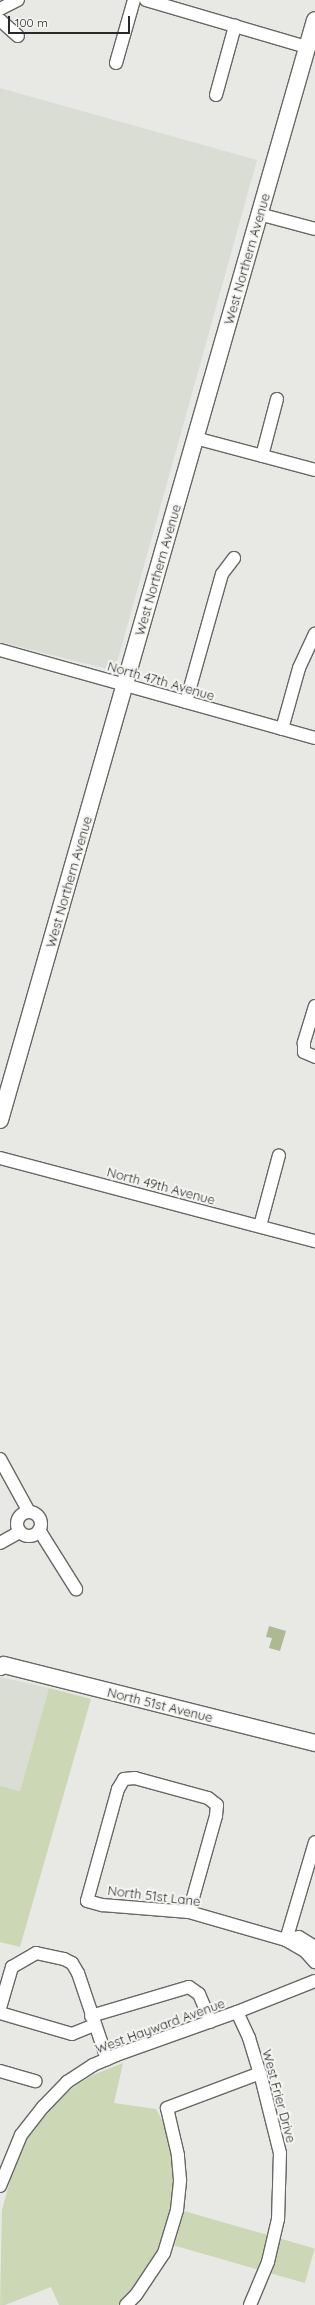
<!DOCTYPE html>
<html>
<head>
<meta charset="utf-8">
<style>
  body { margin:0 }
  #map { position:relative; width:315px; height:2305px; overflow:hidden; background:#e8e9e5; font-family:Quicksand,sans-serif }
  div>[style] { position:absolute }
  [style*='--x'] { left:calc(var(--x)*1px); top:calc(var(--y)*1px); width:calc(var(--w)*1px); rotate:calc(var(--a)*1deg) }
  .built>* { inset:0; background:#d9ddd3 }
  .green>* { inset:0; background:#ccd7b6; transform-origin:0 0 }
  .water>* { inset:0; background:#adba91 }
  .roads { filter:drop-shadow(1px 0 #676865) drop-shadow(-1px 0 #676865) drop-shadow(0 1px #676865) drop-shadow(0 -1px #676865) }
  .minor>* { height:12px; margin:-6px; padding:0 6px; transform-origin:6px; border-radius:6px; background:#fff }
  .minor>.ring { margin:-6px; padding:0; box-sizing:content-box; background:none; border:12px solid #fff; border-radius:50% }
  .major>* { height:16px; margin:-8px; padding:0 8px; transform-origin:8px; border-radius:8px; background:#fff }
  span { translate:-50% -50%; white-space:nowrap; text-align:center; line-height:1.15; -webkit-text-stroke:4px #f5f6f3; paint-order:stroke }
  .street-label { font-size:13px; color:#282928 }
  .scale { position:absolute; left:8px; top:16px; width:122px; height:18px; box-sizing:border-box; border:2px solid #282928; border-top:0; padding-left:5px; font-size:12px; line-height:14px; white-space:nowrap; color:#282928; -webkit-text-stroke:3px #f5f6f3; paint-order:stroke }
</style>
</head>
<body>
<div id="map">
  <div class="built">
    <div style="clip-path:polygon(0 88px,257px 160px,118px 659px,113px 666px,108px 669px,0 642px)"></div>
    <div style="clip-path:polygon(0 1677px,49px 1688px,20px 1791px,0 1786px)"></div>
  </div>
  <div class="green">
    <div style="clip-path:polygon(49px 1688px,91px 1699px,20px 1947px,0 1942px,0 1786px,20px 1791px)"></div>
    <div style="clip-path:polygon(123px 2063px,114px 2103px,156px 2109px,166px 2127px,171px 2150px,175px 2187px,171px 2209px,165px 2234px,156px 2254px,139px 2283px,118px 2305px,59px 2305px,51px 2287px,5px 2305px,0 2305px,2px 2210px,13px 2170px,28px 2136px,63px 2096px,78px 2084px,93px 2075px)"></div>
    <div style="left:184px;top:2211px;width:136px;height:36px;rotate:16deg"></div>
  </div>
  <div class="water">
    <div style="clip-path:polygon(269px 1626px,286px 1631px,280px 1651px,269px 1648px,272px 1638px,266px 1637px)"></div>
  </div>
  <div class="roads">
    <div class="minor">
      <div style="--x:146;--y:0;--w:168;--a:16.3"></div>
      <div style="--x:0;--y:9;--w:20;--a:-27"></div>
      <div style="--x:0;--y:20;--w:24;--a:42"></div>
      <div style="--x:116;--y:63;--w:66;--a:-74.1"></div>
      <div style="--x:216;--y:95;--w:72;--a:-74.6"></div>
      <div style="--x:259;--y:214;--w:58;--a:15"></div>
      <div style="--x:195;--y:438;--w:124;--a:14.9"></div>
      <div style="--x:262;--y:456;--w:59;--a:-75.3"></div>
      <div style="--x:0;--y:650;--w:327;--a:15.6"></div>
      <div style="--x:186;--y:702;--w:133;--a:-74.3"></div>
      <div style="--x:222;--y:574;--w:20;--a:-53"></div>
      <div style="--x:282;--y:729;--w:63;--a:-74.4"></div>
      <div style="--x:299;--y:668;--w:38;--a:-65"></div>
      <div style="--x:315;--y:1006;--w:39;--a:107"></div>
      <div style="--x:304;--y:1043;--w:9;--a:90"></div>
      <div style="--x:304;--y:1052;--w:12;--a:24"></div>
      <div style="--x:0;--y:1158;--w:326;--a:14.8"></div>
      <div style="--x:260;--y:1226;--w:73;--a:-75"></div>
      <div style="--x:0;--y:1459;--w:60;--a:61.3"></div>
      <div class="ring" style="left:17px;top:1512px;width:12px;height:12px"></div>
      <div style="--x:39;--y:1530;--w:70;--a:57.9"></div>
      <div style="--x:0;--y:1543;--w:23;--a:-29"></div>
      <div style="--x:189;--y:1912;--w:100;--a:-74.3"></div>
      <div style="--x:216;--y:1816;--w:11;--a:-85"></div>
      <div style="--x:217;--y:1805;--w:11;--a:-142"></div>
      <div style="--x:208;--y:1798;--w:76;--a:-164.7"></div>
      <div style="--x:135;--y:1778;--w:11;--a:175"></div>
      <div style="--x:124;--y:1779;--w:12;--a:121"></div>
      <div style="--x:118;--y:1789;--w:116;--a:105.5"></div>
      <div style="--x:87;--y:1901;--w:16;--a:15"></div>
      <div style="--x:102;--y:1905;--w:87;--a:4.6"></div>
      <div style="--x:189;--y:1912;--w:101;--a:16.1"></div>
      <div style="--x:286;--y:1940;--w:22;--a:30"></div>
      <div style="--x:305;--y:1951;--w:15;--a:48"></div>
      <div style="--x:286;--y:1940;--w:102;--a:-73.5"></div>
      <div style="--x:286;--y:1940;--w:13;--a:-13"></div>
      <div style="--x:299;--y:1937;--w:19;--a:32"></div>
      <div style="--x:0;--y:2008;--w:43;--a:-73.7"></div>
      <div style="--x:12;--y:1967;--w:28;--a:-30"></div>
      <div style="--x:36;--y:1953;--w:29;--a:12"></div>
      <div style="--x:64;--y:1959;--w:9;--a:27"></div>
      <div style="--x:72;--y:1963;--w:12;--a:59"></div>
      <div style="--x:78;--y:1973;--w:91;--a:71.4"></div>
      <div style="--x:237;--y:2012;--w:29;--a:65"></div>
      <div style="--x:249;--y:2038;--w:37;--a:73"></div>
      <div style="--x:260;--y:2073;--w:82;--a:76"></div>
      <div style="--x:280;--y:2153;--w:66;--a:91.7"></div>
      <div style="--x:278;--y:2219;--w:44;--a:103.1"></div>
      <div style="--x:268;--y:2262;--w:47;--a:112.7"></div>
      <div style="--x:0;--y:2013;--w:75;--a:16.3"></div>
      <div style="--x:72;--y:2034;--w:24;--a:-22"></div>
      <div style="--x:91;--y:2016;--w:102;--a:-16.5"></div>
      <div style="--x:189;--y:1987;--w:12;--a:35"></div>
      <div style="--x:199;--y:1994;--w:30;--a:67"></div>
      <div style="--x:0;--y:2071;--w:37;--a:16"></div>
      <div style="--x:0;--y:2186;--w:55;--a:-67.6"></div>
      <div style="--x:21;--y:2135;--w:36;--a:-52"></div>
      <div style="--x:43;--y:2107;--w:35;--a:-46"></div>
      <div style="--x:67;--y:2082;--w:31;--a:-33"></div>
      <div style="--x:93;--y:2065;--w:25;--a:-23"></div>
      <div style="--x:116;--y:2055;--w:128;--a:-19.6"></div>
      <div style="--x:237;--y:2012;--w:84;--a:-21.7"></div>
      <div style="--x:126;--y:2305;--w:14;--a:-45"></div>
      <div style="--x:136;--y:2295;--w:50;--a:-56.3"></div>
      <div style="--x:164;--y:2253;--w:45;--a:-73.2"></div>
      <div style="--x:177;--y:2210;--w:30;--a:-84"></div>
      <div style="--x:180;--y:2180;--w:25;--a:-95"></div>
      <div style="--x:178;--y:2155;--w:48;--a:-103.2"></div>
      <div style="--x:167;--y:2108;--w:99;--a:-20.6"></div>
    </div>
    <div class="major">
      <div style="--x:0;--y:1120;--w:1144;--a:-74.02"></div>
      <div style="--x:0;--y:1667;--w:4;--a:-27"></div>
      <div style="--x:4;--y:1665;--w:321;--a:14.1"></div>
    </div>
  </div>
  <div class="street-label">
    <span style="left:247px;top:259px;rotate:-74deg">West Northern Avenue</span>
    <span style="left:158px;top:570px;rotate:-74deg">West Northern Avenue</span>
    <span style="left:161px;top:681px;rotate:16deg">North 47th Avenue</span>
    <span style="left:69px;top:882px;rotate:-74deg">West Northern Avenue</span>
    <span style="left:161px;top:1186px;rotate:15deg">North 49th Avenue</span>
    <span style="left:160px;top:1705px;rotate:14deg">North 51st Avenue</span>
    <span style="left:154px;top:1896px;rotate:7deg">North 51st Lane</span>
    <span style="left:160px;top:2026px;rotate:-20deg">West Hayward Avenue</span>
    <span style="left:279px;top:2096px;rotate:75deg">West Frier Drive</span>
  </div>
  <div class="scale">100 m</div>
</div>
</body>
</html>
